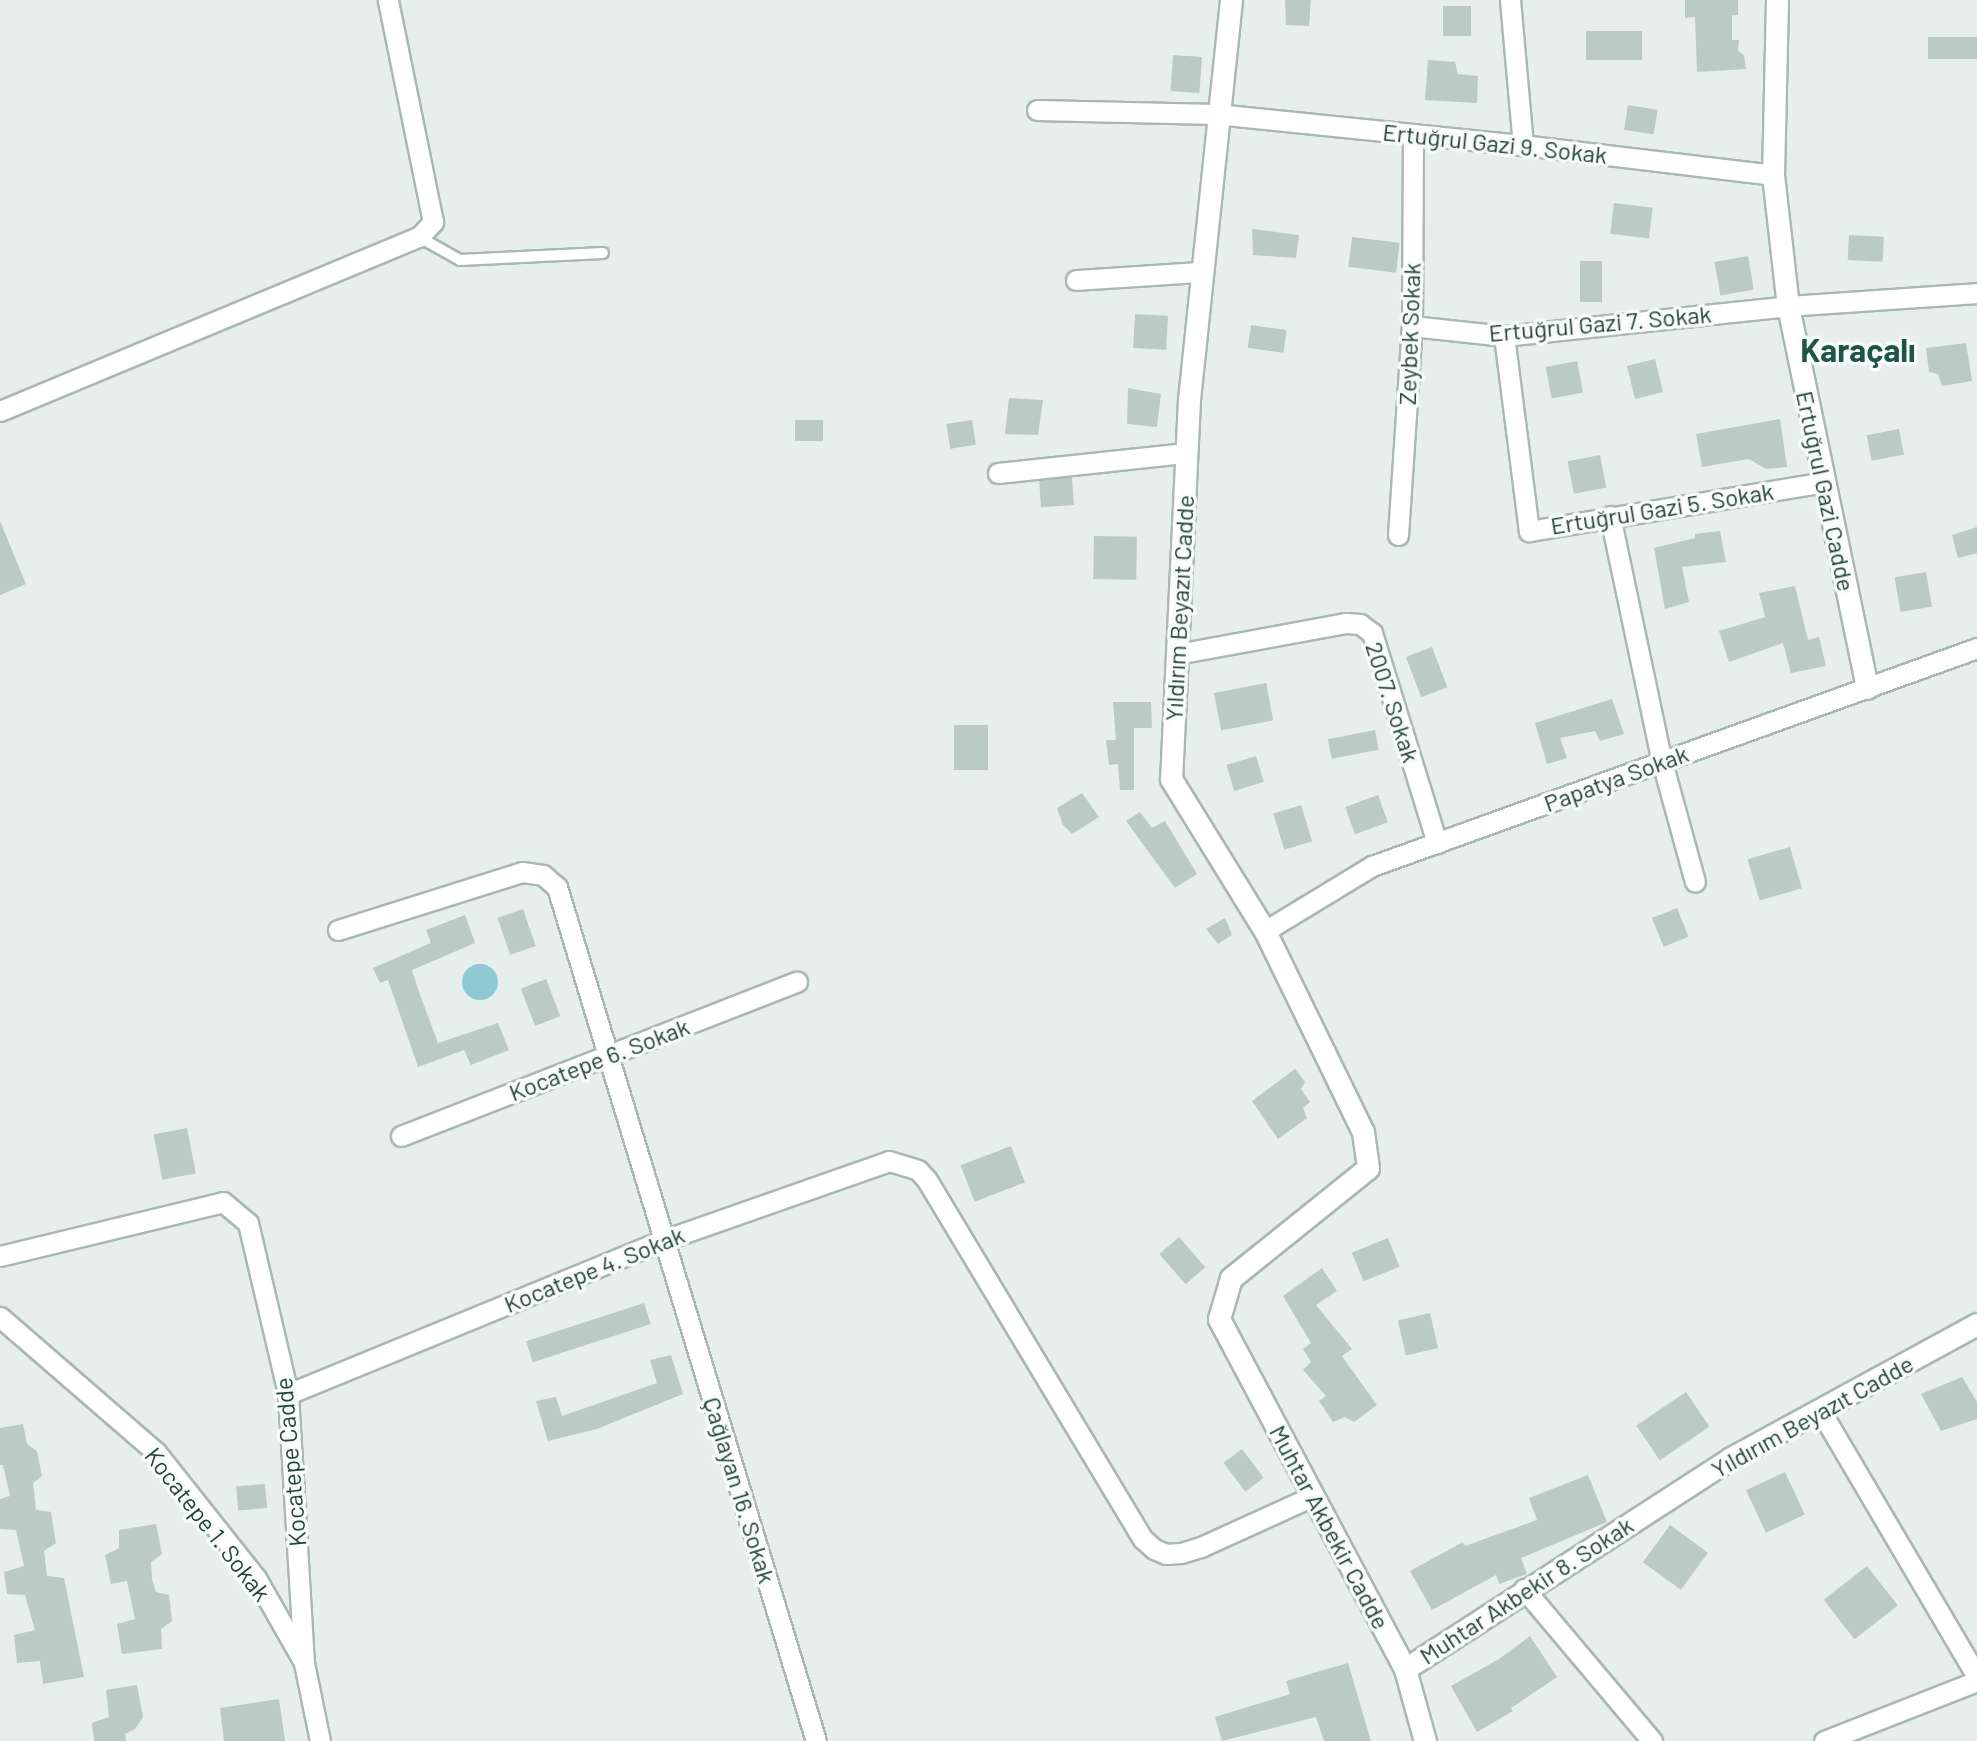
<!DOCTYPE html>
<html>
<head>
<meta charset="utf-8">
<style>
  body { margin:0 }
  #map { position:relative; width:1977px; height:1741px; overflow:hidden; background:#e6efeb; font-family:Barlow,sans-serif }
  div>[style] { position:absolute }
  [style*='--x'] { left:calc(var(--x)*1px); top:calc(var(--y)*1px); width:calc(var(--w)*1px); rotate:calc(var(--a)*1deg) }
  .water>* { inset:0; background:#8ec9d4 }
  .round { border-radius:50% }
  .building>* { inset:0; background:#bbcac4; transform-origin:0 0 }
  .roads { filter:drop-shadow(2px 0 #a8b8b2) drop-shadow(-2px 0 #a8b8b2) drop-shadow(0 2px #a8b8b2) drop-shadow(0 -2px #a8b8b2) }
  .service>* { height:10px; margin:-5px; padding:0 5px; transform-origin:5px; border-radius:5px; background:#fff }
  .minor>* { height:19px; margin:-9.5px; padding:0 9.5px; transform-origin:9.5px; border-radius:9.5px; background:#fff }
  .tertiary>* { height:21px; margin:-10.5px; padding:0 10.5px; transform-origin:10.5px; border-radius:10.5px; background:#fff }
  span { translate:-50% -50%; white-space:nowrap; text-align:center; line-height:1.15; -webkit-text-stroke:7px #f7fbf9; paint-order:stroke }
  .street-label { font-size:24px; color:#24423a }
  .district-label { font-size:32px; color:#1f5548; font-weight:700 }
</style>
</head>
<body>
<div id="map">
  <div class="water">
    <div class="round" style="left:462px;top:964px;width:36px;height:36px"></div>
  </div>
  <div class="building">
    <div style="clip-path:polygon(1285px 0,1311px 0,1309px 26px,1286px 25px)"></div>
    <div style="clip-path:polygon(1685px 0,1738px 0,1738px 15px,1732px 15px,1732px 40px,1739px 40px,1738px 51px,1744px 55px,1746px 69px,1697px 72px,1695px 17px,1685px 18px)"></div>
    <div style="left:1443px;top:6px;width:28px;height:30px"></div>
    <div style="left:1586px;top:31px;width:56px;height:29px"></div>
    <div style="left:1977px;top:37px;width:22px;height:49px;rotate:90deg"></div>
    <div style="left:1173px;top:55px;width:29px;height:36px;rotate:4deg"></div>
    <div style="clip-path:polygon(1428px 60px,1455px 62px,1458px 74px,1478px 76px,1477px 103px,1425px 100px)"></div>
    <div style="left:1628px;top:105px;width:30px;height:25px;rotate:9deg"></div>
    <div style="left:1614px;top:203px;width:39px;height:31px;rotate:7deg"></div>
    <div style="clip-path:polygon(1252px 229px,1299px 235px,1296px 258px,1253px 255px)"></div>
    <div style="left:1849px;top:235px;width:35px;height:25px;rotate:3deg"></div>
    <div style="left:1352px;top:237px;width:48px;height:30px;rotate:7deg"></div>
    <div style="left:1748px;top:256px;width:34px;height:34px;rotate:80deg"></div>
    <div style="left:1580px;top:261px;width:22px;height:41px"></div>
    <div style="left:1135px;top:314px;width:33px;height:34px;rotate:3deg"></div>
    <div style="left:1251px;top:325px;width:36px;height:23px;rotate:8deg"></div>
    <div style="clip-path:polygon(1966px 343px,1972px 381px,1942px 386px,1938px 374px,1929px 372px,1926px 348px)"></div>
    <div style="left:1655px;top:359px;width:34px;height:29px;rotate:76deg"></div>
    <div style="left:1577px;top:361px;width:32px;height:32px;rotate:79deg"></div>
    <div style="clip-path:polygon(1128px 388px,1161px 394px,1157px 427px,1127px 424px)"></div>
    <div style="clip-path:polygon(1009px 398px,1043px 400px,1038px 435px,1005px 434px)"></div>
    <div style="clip-path:polygon(1780px 419px,1787px 467px,1766px 469px,1749px 459px,1702px 467px,1696px 434px)"></div>
    <div style="left:795px;top:420px;width:28px;height:21px"></div>
    <div style="left:972px;top:420px;width:25px;height:26px;rotate:81deg"></div>
    <div style="left:1899px;top:429px;width:26px;height:33px;rotate:79deg"></div>
    <div style="left:1600px;top:455px;width:33px;height:33px;rotate:79deg"></div>
    <div style="left:1072px;top:477px;width:28px;height:33px;rotate:86deg"></div>
    <div style="clip-path:polygon(0 521px,26px 584px,0 595px)"></div>
    <div style="clip-path:polygon(1977px 527px,1977px 553px,1958px 558px,1952px 535px)"></div>
    <div style="clip-path:polygon(1720px 531px,1726px 562px,1682px 567px,1689px 602px,1665px 609px,1654px 548px,1695px 538px,1695px 534px)"></div>
    <div style="left:1094px;top:536px;width:43px;height:43px;rotate:1deg"></div>
    <div style="left:1926px;top:572px;width:35px;height:32px;rotate:80deg"></div>
    <div style="clip-path:polygon(1795px 586px,1808px 640px,1819px 637px,1826px 666px,1791px 673px,1783px 643px,1729px 662px,1719px 631px,1765px 617px,1759px 593px)"></div>
    <div style="left:1432px;top:647px;width:43px;height:28px;rotate:69deg"></div>
    <div style="left:1266px;top:683px;width:38px;height:53px;rotate:79deg"></div>
    <div style="clip-path:polygon(1612px 699px,1624px 734px,1600px 741px,1595px 731px,1560px 738px,1567px 758px,1547px 764px,1535px 723px)"></div>
    <div style="clip-path:polygon(1113px 702px,1151px 702px,1152px 728px,1134px 728px,1134px 790px,1120px 790px,1118px 764px,1109px 765px,1106px 740px,1116px 740px)"></div>
    <div style="left:954px;top:725px;width:34px;height:45px"></div>
    <div style="left:1375px;top:730px;width:20px;height:48px;rotate:79deg"></div>
    <div style="left:1256px;top:756px;width:27px;height:31px;rotate:73deg"></div>
    <div style="clip-path:polygon(1082px 793px,1099px 817px,1072px 834px,1063px 825px,1057px 808px)"></div>
    <div style="left:1378px;top:795px;width:29px;height:35px;rotate:70deg"></div>
    <div style="left:1301px;top:805px;width:38px;height:29px;rotate:73deg"></div>
    <div style="clip-path:polygon(1140px 812px,1152px 828px,1165px 821px,1197px 874px,1175px 888px,1126px 821px)"></div>
    <div style="left:1790px;top:847px;width:43px;height:44px;rotate:74deg"></div>
    <div style="left:1677px;top:908px;width:31px;height:27px;rotate:68deg"></div>
    <div style="left:523px;top:909px;width:39px;height:27px;rotate:71deg"></div>
    <div style="clip-path:polygon(465px 915px,475px 943px,412px 970px,419px 992px,438px 1043px,498px 1023px,509px 1050px,471px 1065px,464px 1050px,418px 1067px,388px 980px,380px 983px,373px 968px,431px 943px,426px 930px)"></div>
    <div style="clip-path:polygon(1225px 918px,1232px 935px,1218px 944px,1206px 929px)"></div>
    <div style="left:546px;top:979px;width:40px;height:27px;rotate:69deg"></div>
    <div style="clip-path:polygon(1295px 1069px,1305px 1082px,1301px 1089px,1310px 1102px,1303px 1108px,1307px 1118px,1278px 1139px,1252px 1101px)"></div>
    <div style="left:187px;top:1128px;width:46px;height:34px;rotate:79deg"></div>
    <div style="left:1011px;top:1146px;width:39px;height:54px;rotate:69deg"></div>
    <div style="left:1179px;top:1237px;width:40px;height:26px;rotate:49deg"></div>
    <div style="left:1388px;top:1238px;width:31px;height:39px;rotate:68deg"></div>
    <div style="clip-path:polygon(1322px 1268px,1337px 1291px,1316px 1305px,1352px 1349px,1342px 1356px,1377px 1405px,1354px 1422px,1345px 1417px,1333px 1422px,1319px 1401px,1326px 1396px,1303px 1370px,1311px 1362px,1303px 1349px,1311px 1343px,1283px 1296px)"></div>
    <div style="left:644px;top:1303px;width:22px;height:124px;rotate:72deg"></div>
    <div style="left:1430px;top:1313px;width:36px;height:33px;rotate:77deg"></div>
    <div style="clip-path:polygon(671px 1355px,683px 1394px,597px 1429px,548px 1441px,536px 1401px,556px 1397px,562px 1416px,657px 1383px,650px 1360px)"></div>
    <div style="clip-path:polygon(1962px 1377px,1977px 1402px,1977px 1419px,1941px 1431px,1921px 1394px)"></div>
    <div style="left:1686px;top:1392px;width:42px;height:60px;rotate:56deg"></div>
    <div style="clip-path:polygon(23px 1424px,27px 1444px,37px 1451px,42px 1476px,33px 1483px,36px 1510px,51px 1512px,56px 1543px,44px 1551px,47px 1576px,64px 1578px,84px 1677px,43px 1684px,40px 1661px,17px 1663px,14px 1635px,35px 1630px,25px 1595px,7px 1594px,4px 1572px,24px 1566px,16px 1530px,0 1529px,0 1499px,10px 1496px,3px 1465px,0 1465px,0 1428px)"></div>
    <div style="left:1242px;top:1449px;width:36px;height:23px;rotate:53deg"></div>
    <div style="left:1785px;top:1472px;width:47px;height:43px;rotate:65deg"></div>
    <div style="clip-path:polygon(1588px 1475px,1607px 1522px,1521px 1558px,1527px 1574px,1499px 1584px,1496px 1575px,1432px 1610px,1410px 1571px,1463px 1542px,1465px 1546px,1537px 1520px,1529px 1498px)"></div>
    <div style="left:265px;top:1484px;width:24px;height:29px;rotate:85deg"></div>
    <div style="clip-path:polygon(156px 1524px,162px 1554px,151px 1562px,152px 1579px,156px 1592px,169px 1595px,172px 1621px,161px 1629px,162px 1649px,122px 1654px,117px 1624px,135px 1619px,127px 1581px,111px 1584px,105px 1555px,119px 1548px,119px 1530px)"></div>
    <div style="left:1670px;top:1525px;width:47px;height:46px;rotate:36deg"></div>
    <div style="left:1867px;top:1566px;width:50px;height:55px;rotate:52deg"></div>
    <div style="clip-path:polygon(1530px 1636px,1557px 1677px,1511px 1708px,1513px 1711px,1477px 1732px,1451px 1686px,1499px 1659px)"></div>
    <div style="clip-path:polygon(1348px 1663px,1371px 1741px,1324px 1741px,1316px 1717px,1222px 1741px,1215px 1717px,1290px 1694px,1286px 1681px)"></div>
    <div style="clip-path:polygon(137px 1685px,143px 1717px,135px 1729px,125px 1734px,126px 1741px,94px 1741px,92px 1723px,109px 1717px,106px 1690px)"></div>
    <div style="clip-path:polygon(279px 1699px,285px 1741px,224px 1741px,220px 1708px)"></div>
  </div>
  <div class="roads">
    <div class="service">
      <div style="--x:419;--y:237;--w:47;--a:29.3"></div>
      <div style="--x:460;--y:260;--w:143;--a:-2.8"></div>
    </div>
    <div class="minor">
      <div style="--x:1510;--y:0;--w:146;--a:84.9"></div>
      <div style="--x:1037;--y:110;--w:179;--a:1.3"></div>
      <div style="--x:1216;--y:114;--w:309;--a:5.8"></div>
      <div style="--x:1523;--y:145;--w:252;--a:6.8"></div>
      <div style="--x:1076;--y:280;--w:125;--a:-3.7"></div>
      <div style="--x:1412;--y:326;--w:93;--a:6.2"></div>
      <div style="--x:1504;--y:336;--w:286;--a:-6"></div>
      <div style="--x:1788;--y:306;--w:189;--a:-3.9"></div>
      <div style="--x:1504;--y:336;--w:197;--a:82.7"></div>
      <div style="--x:1529;--y:531;--w:299;--a:-9.4"></div>
      <div style="--x:0;--y:411;--w:454;--a:-22.6"></div>
      <div style="--x:419;--y:237;--w:21;--a:-47"></div>
      <div style="--x:433;--y:222;--w:227;--a:-101.5"></div>
      <div style="--x:998;--y:473;--w:189;--a:-6.1"></div>
      <div style="--x:1610;--y:516;--w:251;--a:78.1"></div>
      <div style="--x:1662;--y:762;--w:124;--a:74.6"></div>
      <div style="--x:1398;--y:535;--w:209;--a:-86.2"></div>
      <div style="--x:1412;--y:326;--w:192;--a:-89.7"></div>
      <div style="--x:1177;--y:654;--w:172;--a:-10.4"></div>
      <div style="--x:1346;--y:623;--w:14;--a:4"></div>
      <div style="--x:1360;--y:624;--w:15;--a:37"></div>
      <div style="--x:1372;--y:633;--w:220;--a:72.8"></div>
      <div style="--x:338;--y:930;--w:193;--a:-17.5"></div>
      <div style="--x:522;--y:872;--w:21;--a:8"></div>
      <div style="--x:543;--y:875;--w:18;--a:41"></div>
      <div style="--x:557;--y:887;--w:892;--a:73.13"></div>
      <div style="--x:1265;--y:931;--w:125;--a:-31.3"></div>
      <div style="--x:1372;--y:866;--w:643;--a:-19.82"></div>
      <div style="--x:401;--y:1136;--w:425;--a:-21.3"></div>
      <div style="--x:0;--y:1256;--w:229;--a:-13.6"></div>
      <div style="--x:223;--y:1202;--w:33;--a:40"></div>
      <div style="--x:248;--y:1223;--w:176;--a:76.8"></div>
      <div style="--x:288;--y:1394;--w:269;--a:86.6"></div>
      <div style="--x:304;--y:1663;--w:80;--a:78.4"></div>
      <div style="--x:0;--y:1317;--w:206;--a:40.9"></div>
      <div style="--x:156;--y:1452;--w:161;--a:51.6"></div>
      <div style="--x:256;--y:1578;--w:93;--a:60.4"></div>
      <div style="--x:288;--y:1394;--w:406;--a:-22.3"></div>
      <div style="--x:664;--y:1240;--w:238;--a:-19.3"></div>
      <div style="--x:889;--y:1161;--w:30;--a:17"></div>
      <div style="--x:918;--y:1170;--w:13;--a:48"></div>
      <div style="--x:927;--y:1180;--w:419;--a:59"></div>
      <div style="--x:1143;--y:1539;--w:15;--a:42"></div>
      <div style="--x:1154;--y:1549;--w:13;--a:23"></div>
      <div style="--x:1166;--y:1554;--w:15;--a:-4"></div>
      <div style="--x:1181;--y:1553;--w:21;--a:-17"></div>
      <div style="--x:1201;--y:1547;--w:123;--a:-24.5"></div>
      <div style="--x:1820;--y:1410;--w:310;--a:59.5"></div>
      <div style="--x:1524;--y:1589;--w:199;--a:49.9"></div>
      <div style="--x:1824;--y:1741;--w:164;--a:-21.4"></div>
    </div>
    <div class="tertiary">
      <div style="--x:1231;--y:0;--w:401;--a:96"></div>
      <div style="--x:1189;--y:399;--w:380;--a:92.7"></div>
      <div style="--x:1171;--y:779;--w:179;--a:58.3"></div>
      <div style="--x:1265;--y:931;--w:224;--a:64"></div>
      <div style="--x:1363;--y:1132;--w:36;--a:82"></div>
      <div style="--x:1368;--y:1168;--w:176;--a:141.2"></div>
      <div style="--x:1231;--y:1278;--w:43;--a:106.3"></div>
      <div style="--x:1219;--y:1319;--w:396;--a:62"></div>
      <div style="--x:1405;--y:1669;--w:75;--a:74.5"></div>
      <div style="--x:1777;--y:0;--w:175;--a:91.3"></div>
      <div style="--x:1773;--y:175;--w:132;--a:83.5"></div>
      <div style="--x:1788;--y:306;--w:390;--a:78.3"></div>
      <div style="--x:1405;--y:1669;--w:388;--a:-32.9"></div>
      <div style="--x:1731;--y:1458;--w:280;--a:-28.6"></div>
    </div>
  </div>
  <div class="street-label">
    <span style="left:1495px;top:143px;rotate:6deg">Ertuğrul Gazi 9. Sokak</span>
    <span style="left:1600px;top:323px;rotate:-5deg">Ertuğrul Gazi 7. Sokak</span>
    <span style="left:1409px;top:334px;rotate:-88deg">Zeybek Sokak</span>
    <span style="left:1826px;top:491px;rotate:78deg">Ertuğrul Gazi Cadde</span>
    <span style="left:1662px;top:508px;rotate:-9deg">Ertuğrul Gazi 5. Sokak</span>
    <span style="left:1179px;top:608px;rotate:-87deg">Yıldırım Beyazıt Cadde</span>
    <span style="left:1393px;top:702px;rotate:72deg">2007. Sokak</span>
    <span style="left:1616px;top:778px;rotate:-20deg">Papatya Sokak</span>
    <span style="left:599px;top:1059px;rotate:-21deg">Kocatepe 6. Sokak</span>
    <span style="left:594px;top:1269px;rotate:-22deg">Kocatepe 4. Sokak</span>
    <span style="left:1812px;top:1416px;rotate:-29deg">Yıldırım Beyazıt Cadde</span>
    <span style="left:290px;top:1462px;rotate:-95deg">Kocatepe Cadde</span>
    <span style="left:740px;top:1490px;rotate:73deg">Çağlayan 16. Sokak</span>
    <span style="left:208px;top:1524px;rotate:52deg">Kocatepe 1. Sokak</span>
    <span style="left:1330px;top:1527px;rotate:62deg">Muhtar Akbekir Cadde</span>
    <span style="left:1526px;top:1590px;rotate:-33deg">Muhtar Akbekir 8. Sokak</span>
  </div>
  <div class="district-label">
    <span style="left:1858px;top:349px">Karaçalı</span>
  </div>
</div>
</body>
</html>
